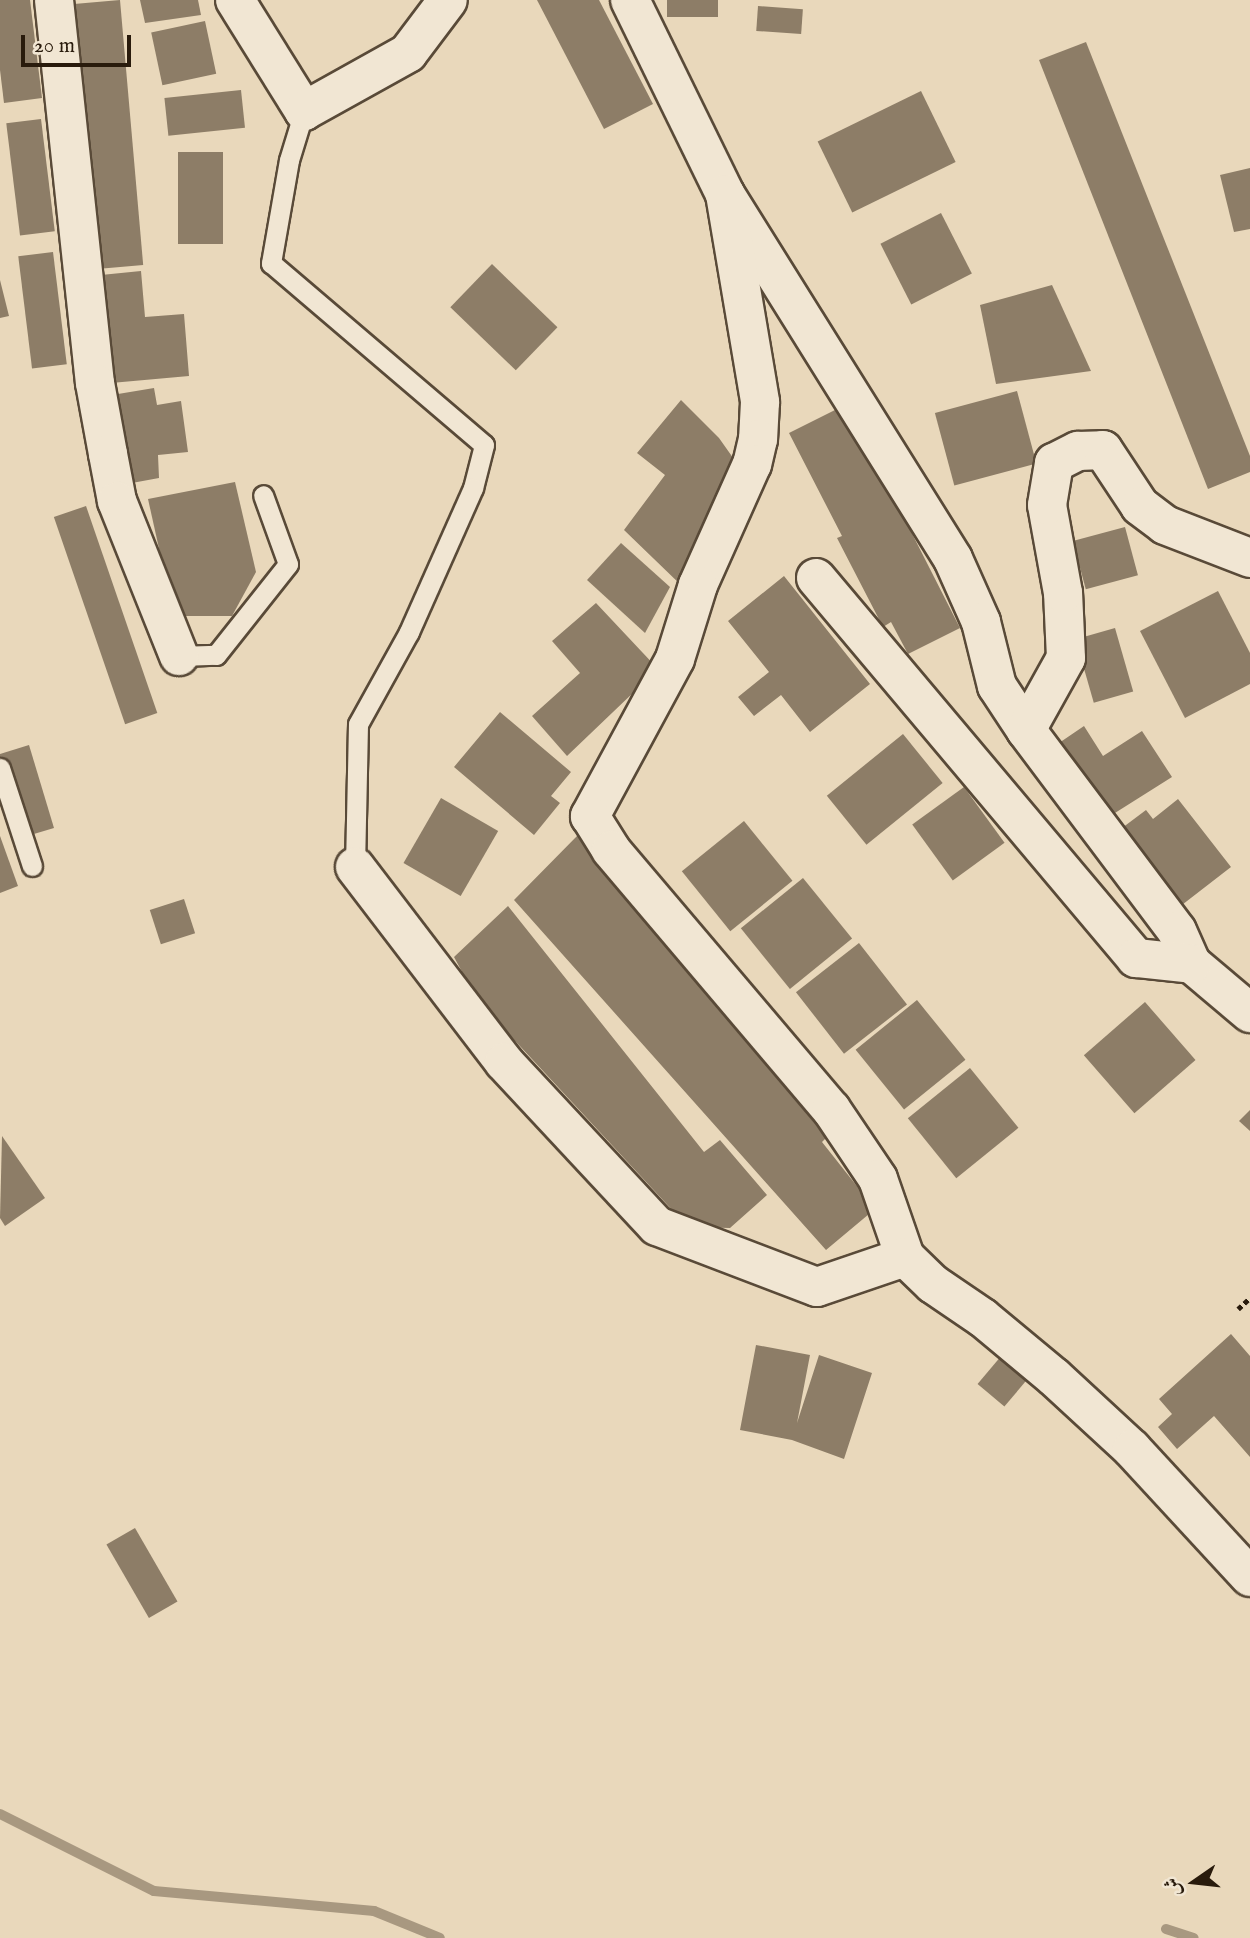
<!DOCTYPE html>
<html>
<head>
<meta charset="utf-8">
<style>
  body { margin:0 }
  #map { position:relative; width:1250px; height:1938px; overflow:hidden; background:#e9d8bb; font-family:"IM FELL English",Amiri,serif }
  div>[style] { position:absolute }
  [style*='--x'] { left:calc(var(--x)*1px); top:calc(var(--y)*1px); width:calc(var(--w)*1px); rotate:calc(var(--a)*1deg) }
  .stream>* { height:10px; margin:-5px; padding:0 5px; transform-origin:5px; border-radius:5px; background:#a89880 }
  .building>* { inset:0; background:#8d7d67; transform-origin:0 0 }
  .path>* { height:4.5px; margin-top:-2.25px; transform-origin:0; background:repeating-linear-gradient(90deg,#291b0c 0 5px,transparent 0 8.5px) }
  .roads { filter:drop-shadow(2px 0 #594a38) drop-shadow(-2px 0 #594a38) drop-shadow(0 2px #594a38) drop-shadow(0 -2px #594a38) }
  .service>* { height:19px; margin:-9.5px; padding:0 9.5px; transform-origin:9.5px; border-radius:9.5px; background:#f1e6d3 }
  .minor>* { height:38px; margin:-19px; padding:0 19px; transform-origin:19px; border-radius:19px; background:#f1e6d3 }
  span { translate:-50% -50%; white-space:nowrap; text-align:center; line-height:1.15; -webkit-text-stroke:5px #f1e6d3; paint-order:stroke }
  .north { position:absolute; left:1159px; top:1847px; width:70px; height:70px; -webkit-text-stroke:5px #f1e6d3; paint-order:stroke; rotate:256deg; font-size:19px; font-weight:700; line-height:28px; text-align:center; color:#291b0c }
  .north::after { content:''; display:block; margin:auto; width:24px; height:32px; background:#291b0c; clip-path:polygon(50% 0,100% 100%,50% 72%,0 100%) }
  .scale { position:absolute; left:21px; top:35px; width:110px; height:32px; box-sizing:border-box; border:4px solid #291b0c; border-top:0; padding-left:9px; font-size:21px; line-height:24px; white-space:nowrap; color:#291b0c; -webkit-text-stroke:5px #f1e6d3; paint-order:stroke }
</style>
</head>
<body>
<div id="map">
  <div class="stream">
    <div style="--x:0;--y:1814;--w:172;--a:26.6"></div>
    <div style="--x:154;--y:1891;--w:221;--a:5.2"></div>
    <div style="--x:374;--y:1911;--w:71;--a:22.2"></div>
    <div style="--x:1166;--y:1929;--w:29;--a:18"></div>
  </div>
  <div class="building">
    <div style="clip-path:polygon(0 0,30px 0,42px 98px,4px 103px,0 70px)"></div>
    <div style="left:120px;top:0;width:266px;height:49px;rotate:85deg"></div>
    <div style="clip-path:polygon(140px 0,198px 0,201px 15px,145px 23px)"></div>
    <div style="clip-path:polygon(537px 0,599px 0,653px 104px,604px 129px)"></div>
    <div style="left:667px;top:0;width:51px;height:17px"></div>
    <div style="left:758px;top:6px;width:45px;height:25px;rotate:4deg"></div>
    <div style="left:205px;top:21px;width:54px;height:55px;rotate:78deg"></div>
    <div style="clip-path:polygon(1086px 42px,1250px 456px,1250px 472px,1208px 489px,1039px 60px)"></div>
    <div style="left:241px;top:90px;width:38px;height:77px;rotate:84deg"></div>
    <div style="left:921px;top:91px;width:79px;height:115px;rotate:64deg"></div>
    <div style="left:41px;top:119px;width:113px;height:35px;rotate:83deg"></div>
    <div style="left:178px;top:152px;width:45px;height:92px"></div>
    <div style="clip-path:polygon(1250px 168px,1250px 229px,1234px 232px,1220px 175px)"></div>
    <div style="left:941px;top:213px;width:68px;height:68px;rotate:63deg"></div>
    <div style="left:53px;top:252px;width:113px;height:35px;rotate:83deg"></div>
    <div style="left:492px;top:264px;width:91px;height:60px;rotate:44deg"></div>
    <div style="clip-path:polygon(141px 271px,145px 317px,184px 314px,189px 376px,111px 383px,101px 275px)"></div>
    <div style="clip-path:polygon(0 280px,9px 316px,0 318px)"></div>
    <div style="clip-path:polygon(1052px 285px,1091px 371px,996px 384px,980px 305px)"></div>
    <div style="clip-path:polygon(154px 388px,157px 405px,181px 401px,188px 452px,158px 455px,159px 478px,121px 485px,106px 396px)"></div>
    <div style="left:1017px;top:391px;width:75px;height:85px;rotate:75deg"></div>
    <div style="clip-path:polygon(681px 400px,719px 438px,736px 462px,683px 587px,624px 530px,665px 475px,637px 453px)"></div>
    <div style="clip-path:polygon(839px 408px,861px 451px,868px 447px,960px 628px,908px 654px,891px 622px,883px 627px,837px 538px,842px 536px,789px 433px)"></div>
    <div style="clip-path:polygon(235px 482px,256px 572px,232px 616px,174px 616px,148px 499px)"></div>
    <div style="left:86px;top:506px;width:219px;height:34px;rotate:71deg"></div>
    <div style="left:1125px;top:527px;width:50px;height:54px;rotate:75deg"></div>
    <div style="clip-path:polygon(621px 543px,670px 587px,645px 633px,587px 580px)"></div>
    <div style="clip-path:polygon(784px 576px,870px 684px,810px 732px,781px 695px,754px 716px,738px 697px,769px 672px,728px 621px)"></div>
    <div style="clip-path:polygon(1218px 591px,1250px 653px,1250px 684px,1185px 718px,1140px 631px)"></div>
    <div style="clip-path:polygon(596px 603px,658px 669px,567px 756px,532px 716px,580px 673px,552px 641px)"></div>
    <div style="left:1115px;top:628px;width:66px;height:41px;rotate:74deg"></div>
    <div style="clip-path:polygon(500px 712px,571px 772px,551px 796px,560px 803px,534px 835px,454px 767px)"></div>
    <div style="clip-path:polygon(1084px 726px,1103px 756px,1142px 731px,1172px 777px,1107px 818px,1059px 743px)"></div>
    <div style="left:903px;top:734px;width:63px;height:98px;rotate:51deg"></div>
    <div style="clip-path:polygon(29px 745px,54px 828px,17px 839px,0 781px,0 754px)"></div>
    <div style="left:964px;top:787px;width:69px;height:64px;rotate:54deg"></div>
    <div style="left:441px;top:798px;width:66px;height:75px;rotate:30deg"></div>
    <div style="clip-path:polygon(1178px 799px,1231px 867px,1178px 908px,1118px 831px,1146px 810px,1153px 819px)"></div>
    <div style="left:744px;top:821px;width:77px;height:80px;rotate:51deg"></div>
    <div style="clip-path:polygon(578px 835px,629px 902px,738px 1025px,826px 1138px,822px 1142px,875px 1209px,826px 1250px,514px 900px)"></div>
    <div style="clip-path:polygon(0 836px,18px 886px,0 893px)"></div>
    <div style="left:803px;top:878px;width:78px;height:80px;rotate:51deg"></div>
    <div style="left:184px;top:899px;width:36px;height:36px;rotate:72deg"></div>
    <div style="clip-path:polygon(508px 906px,704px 1152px,720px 1140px,767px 1195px,730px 1228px,688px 1227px,478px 1001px,454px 957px)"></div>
    <div style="left:859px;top:943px;width:78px;height:80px;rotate:52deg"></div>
    <div style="left:917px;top:1000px;width:77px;height:79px;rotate:51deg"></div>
    <div style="left:1145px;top:1002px;width:77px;height:81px;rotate:49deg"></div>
    <div style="left:970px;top:1068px;width:77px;height:80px;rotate:51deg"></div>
    <div style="clip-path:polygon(1250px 1110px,1250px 1131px,1239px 1121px)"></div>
    <div style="clip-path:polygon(2px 1136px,45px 1198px,5px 1226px,0 1218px)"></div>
    <div style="clip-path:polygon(1231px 1334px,1250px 1356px,1250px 1457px,1214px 1416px,1177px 1449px,1158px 1427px,1172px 1414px,1159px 1399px)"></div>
    <div style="clip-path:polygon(756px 1345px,810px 1355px,797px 1423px,819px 1355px,872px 1373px,844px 1459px,792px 1440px,740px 1430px)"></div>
    <div style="left:1002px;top:1355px;width:35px;height:38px;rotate:40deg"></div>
    <div style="left:135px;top:1528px;width:85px;height:33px;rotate:60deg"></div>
  </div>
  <div class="path">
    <div style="--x:1238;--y:1309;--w:16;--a:-43"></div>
  </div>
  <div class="roads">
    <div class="service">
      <div style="--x:304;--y:111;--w:51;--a:107"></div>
      <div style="--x:289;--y:160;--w:105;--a:99.9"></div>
      <div style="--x:271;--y:263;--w:280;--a:40.5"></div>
      <div style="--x:484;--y:445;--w:44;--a:104.3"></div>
      <div style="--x:473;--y:488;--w:158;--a:114"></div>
      <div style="--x:409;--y:632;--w:105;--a:119"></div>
      <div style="--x:358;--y:724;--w:143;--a:91.2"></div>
      <div style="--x:179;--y:656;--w:37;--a:-2"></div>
      <div style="--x:216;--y:655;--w:116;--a:-51.6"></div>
      <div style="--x:288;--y:564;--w:73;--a:-109.9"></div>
      <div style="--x:0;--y:768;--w:103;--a:71.9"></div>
    </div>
    <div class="minor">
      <div style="--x:54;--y:0;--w:385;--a:83.9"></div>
      <div style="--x:95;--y:383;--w:72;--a:79.6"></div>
      <div style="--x:108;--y:454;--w:48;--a:79.2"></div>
      <div style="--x:117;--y:501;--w:167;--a:68.2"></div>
      <div style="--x:235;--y:0;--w:131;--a:58.1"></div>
      <div style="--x:304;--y:111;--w:119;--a:-29.1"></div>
      <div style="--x:408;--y:53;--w:66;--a:-53"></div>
      <div style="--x:630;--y:0;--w:216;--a:63.9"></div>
      <div style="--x:725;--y:194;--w:430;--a:58"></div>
      <div style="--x:953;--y:559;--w:69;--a:66"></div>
      <div style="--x:981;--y:622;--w:66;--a:76"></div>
      <div style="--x:997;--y:686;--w:53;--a:56.6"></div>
      <div style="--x:1026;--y:730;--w:251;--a:53.1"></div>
      <div style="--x:1177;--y:931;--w:36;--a:66"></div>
      <div style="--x:1192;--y:964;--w:76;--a:40.2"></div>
      <div style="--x:725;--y:194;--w:211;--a:80.4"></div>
      <div style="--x:760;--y:402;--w:37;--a:93"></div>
      <div style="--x:758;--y:439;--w:26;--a:103"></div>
      <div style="--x:752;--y:464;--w:133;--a:114.1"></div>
      <div style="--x:698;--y:585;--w:77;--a:107.3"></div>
      <div style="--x:675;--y:659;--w:179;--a:118.4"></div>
      <div style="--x:590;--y:816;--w:40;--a:58"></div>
      <div style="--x:611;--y:850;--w:340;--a:49.7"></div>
      <div style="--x:831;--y:1109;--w:84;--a:56.1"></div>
      <div style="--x:878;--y:1179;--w:83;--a:70.9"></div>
      <div style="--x:905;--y:1257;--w:39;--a:44"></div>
      <div style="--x:933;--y:1284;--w:60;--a:34.2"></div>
      <div style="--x:983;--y:1318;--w:92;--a:39.7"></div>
      <div style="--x:1054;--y:1377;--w:106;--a:42.7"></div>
      <div style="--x:1132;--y:1449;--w:174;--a:47.3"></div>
      <div style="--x:816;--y:578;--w:497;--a:49.9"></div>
      <div style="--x:1136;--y:958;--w:56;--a:6.1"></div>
      <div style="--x:1026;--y:730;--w:82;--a:-60.9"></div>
      <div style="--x:1066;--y:658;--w:65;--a:-92.6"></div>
      <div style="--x:1063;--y:593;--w:89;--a:-100.3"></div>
      <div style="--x:1047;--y:505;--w:43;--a:-80.5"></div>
      <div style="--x:1054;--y:463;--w:27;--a:-27"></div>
      <div style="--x:1078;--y:451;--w:25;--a:-2"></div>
      <div style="--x:1103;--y:450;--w:67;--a:56.5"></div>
      <div style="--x:1140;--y:506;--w:31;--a:37"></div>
      <div style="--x:1165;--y:525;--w:91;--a:21.2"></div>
      <div style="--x:355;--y:867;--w:245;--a:52.6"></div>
      <div style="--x:504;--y:1062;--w:224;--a:47"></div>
      <div style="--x:657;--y:1226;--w:171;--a:20.9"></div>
      <div style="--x:817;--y:1287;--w:93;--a:-18.8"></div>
    </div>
  </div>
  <div class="north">ش</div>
  <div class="scale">20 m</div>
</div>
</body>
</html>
